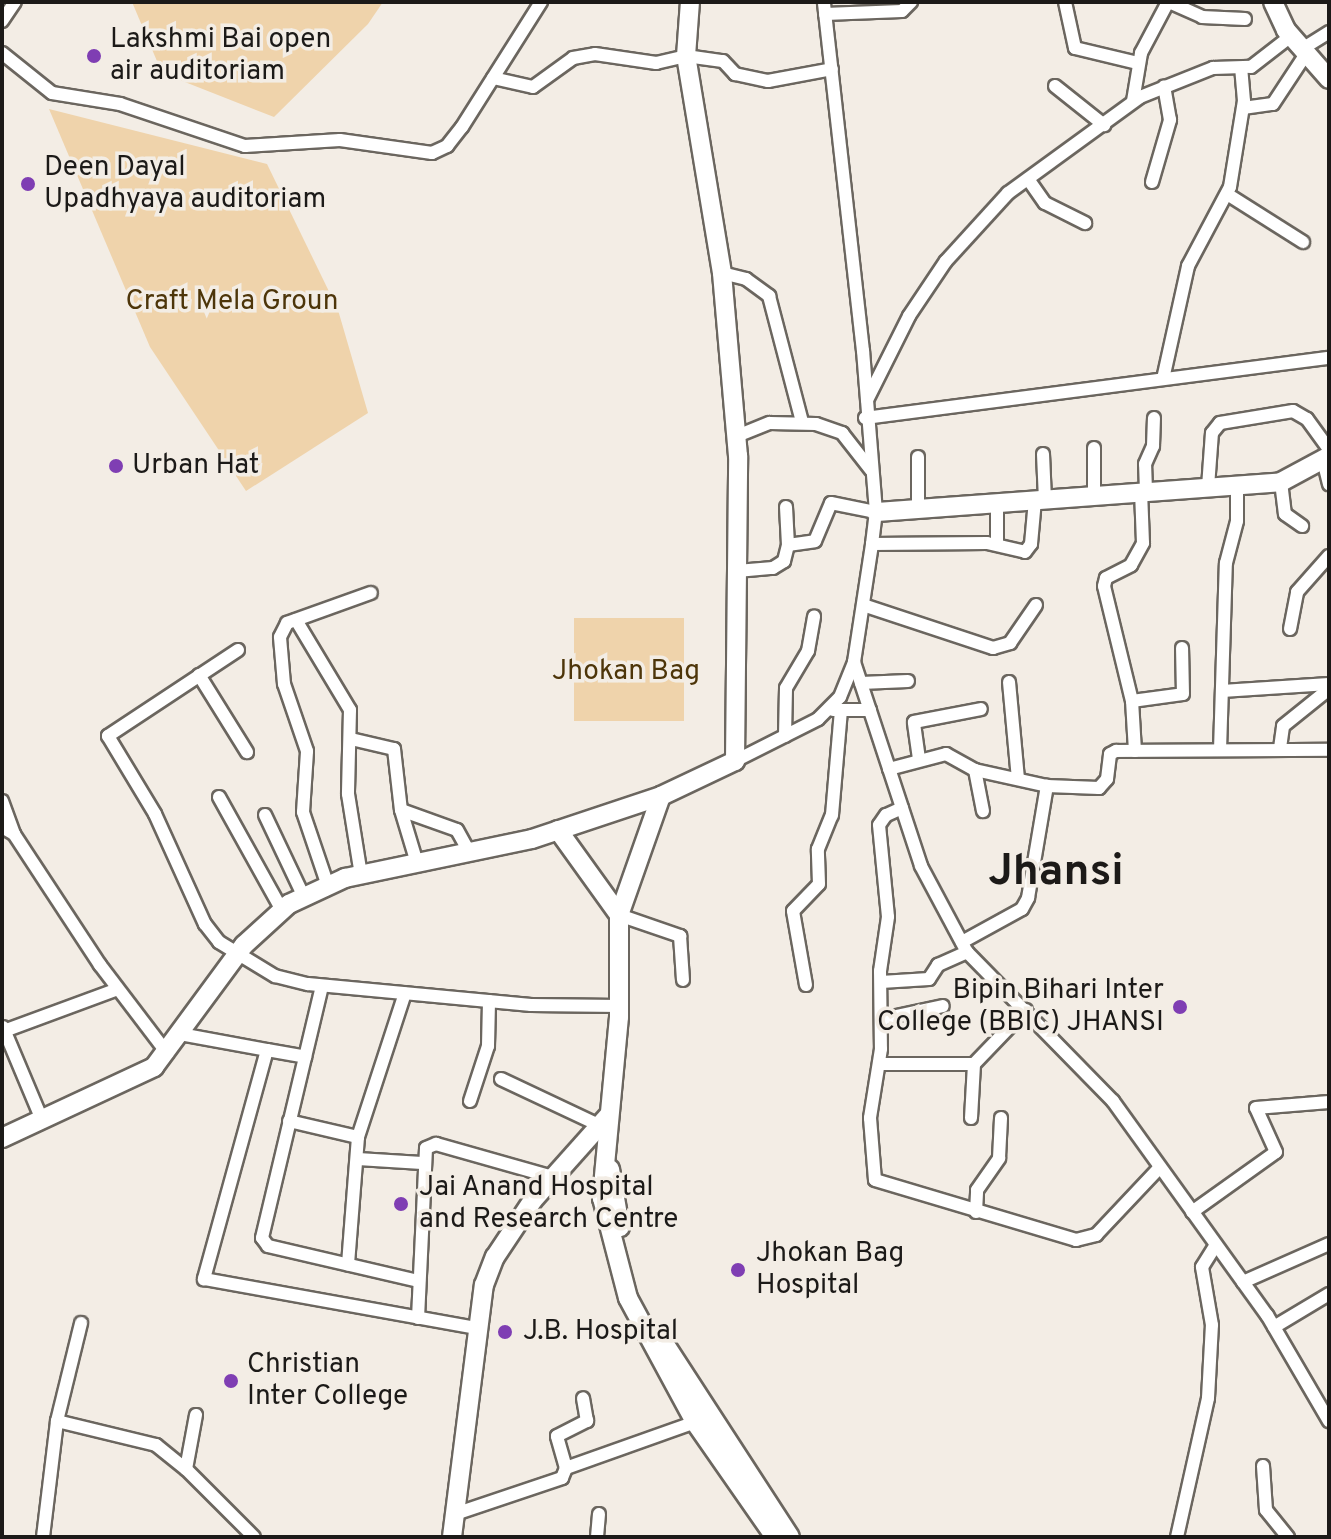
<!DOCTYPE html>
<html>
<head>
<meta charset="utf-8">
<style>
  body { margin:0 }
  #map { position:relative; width:1331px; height:1539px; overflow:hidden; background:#f3ede5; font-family:Overpass,sans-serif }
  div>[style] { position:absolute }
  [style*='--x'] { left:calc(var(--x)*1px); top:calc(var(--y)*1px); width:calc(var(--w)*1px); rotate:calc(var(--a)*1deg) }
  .green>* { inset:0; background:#efd3ab; transform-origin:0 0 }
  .roads { filter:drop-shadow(2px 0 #6b665f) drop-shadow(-2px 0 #6b665f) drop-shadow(0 2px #6b665f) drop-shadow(0 -2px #6b665f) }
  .street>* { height:12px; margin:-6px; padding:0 6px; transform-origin:6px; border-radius:6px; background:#fff }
  .secondary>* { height:18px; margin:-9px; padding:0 9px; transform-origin:9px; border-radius:9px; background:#fff }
  .dots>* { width:22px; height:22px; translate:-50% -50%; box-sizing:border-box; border:4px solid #f3ede5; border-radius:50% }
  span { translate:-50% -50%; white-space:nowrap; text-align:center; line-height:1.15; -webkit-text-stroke:7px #f3ede5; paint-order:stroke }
  .poi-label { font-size:28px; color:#1c1a18 }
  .left { translate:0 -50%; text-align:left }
  .right { translate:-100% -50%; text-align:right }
  .park-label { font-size:28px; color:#4d3509 }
  .town-label { font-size:44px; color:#1c1a18; font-weight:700 }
  .frame { position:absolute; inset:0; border:4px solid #1c1a18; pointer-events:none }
</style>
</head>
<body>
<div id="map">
  <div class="green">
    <div style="clip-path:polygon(132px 2px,383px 2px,368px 24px,274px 117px,162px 73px)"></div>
    <div style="clip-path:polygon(49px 109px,267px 164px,338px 310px,368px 413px,246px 491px,150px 347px)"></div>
    <div style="left:574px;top:618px;width:110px;height:103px"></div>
  </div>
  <div class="roads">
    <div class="street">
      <div style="--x:1065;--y:2;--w:47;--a:77.7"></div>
      <div style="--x:1075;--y:48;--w:65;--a:13.4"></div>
      <div style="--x:1169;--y:2;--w:36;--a:24"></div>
      <div style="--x:1202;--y:17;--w:43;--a:2.7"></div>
      <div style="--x:825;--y:14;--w:77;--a:-2.2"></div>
      <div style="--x:902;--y:11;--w:13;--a:-45"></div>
      <div style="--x:2;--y:21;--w:23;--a:-56"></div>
      <div style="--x:1302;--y:49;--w:32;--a:-32"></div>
      <div style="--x:2;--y:53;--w:64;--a:38.7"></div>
      <div style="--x:52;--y:93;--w:69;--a:9.2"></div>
      <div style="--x:120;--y:104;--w:132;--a:18.6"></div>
      <div style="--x:245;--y:146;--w:95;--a:-3.6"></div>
      <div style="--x:340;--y:140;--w:93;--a:8"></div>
      <div style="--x:432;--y:153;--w:17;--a:-25"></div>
      <div style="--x:447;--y:146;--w:24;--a:-52"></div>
      <div style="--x:462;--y:127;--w:148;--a:-57.7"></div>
      <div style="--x:493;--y:78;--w:41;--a:12.7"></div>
      <div style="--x:533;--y:87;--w:49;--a:-35.9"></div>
      <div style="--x:573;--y:58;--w:22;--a:-10"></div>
      <div style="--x:595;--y:54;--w:62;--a:8.4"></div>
      <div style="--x:656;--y:63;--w:31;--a:-13"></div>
      <div style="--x:686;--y:56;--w:37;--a:8"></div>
      <div style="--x:723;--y:61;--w:18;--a:47"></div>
      <div style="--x:735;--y:74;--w:34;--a:12"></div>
      <div style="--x:768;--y:81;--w:65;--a:-10.6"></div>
      <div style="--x:1055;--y:86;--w:63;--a:38.5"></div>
      <div style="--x:1133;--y:101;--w:49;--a:-80.5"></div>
      <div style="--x:1141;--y:53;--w:58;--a:-62.1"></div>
      <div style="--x:1243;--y:108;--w:30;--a:-8"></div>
      <div style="--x:1273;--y:104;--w:60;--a:-56.6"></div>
      <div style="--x:1028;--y:179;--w:29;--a:55"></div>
      <div style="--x:1045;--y:203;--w:45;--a:26.6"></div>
      <div style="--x:1152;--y:182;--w:65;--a:-73.8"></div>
      <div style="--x:1170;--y:120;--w:34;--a:-100"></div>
      <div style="--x:1227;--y:194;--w:90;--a:32.3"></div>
      <div style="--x:722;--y:273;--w:25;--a:14"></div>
      <div style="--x:746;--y:279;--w:29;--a:36"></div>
      <div style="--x:769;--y:296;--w:130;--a:75.3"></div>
      <div style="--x:1163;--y:379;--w:116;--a:-77.5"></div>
      <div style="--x:1188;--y:266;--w:89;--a:-62"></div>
      <div style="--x:1230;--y:187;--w:87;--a:-80.8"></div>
      <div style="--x:1244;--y:101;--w:33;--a:-95"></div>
      <div style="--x:867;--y:400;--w:94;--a:-63.4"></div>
      <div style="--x:909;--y:316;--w:66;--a:-56.1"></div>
      <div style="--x:946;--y:261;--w:92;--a:-47.6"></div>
      <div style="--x:1008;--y:193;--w:163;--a:-36"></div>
      <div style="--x:1140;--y:97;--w:79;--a:-21.7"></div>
      <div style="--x:1213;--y:68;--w:38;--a:-2"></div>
      <div style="--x:1251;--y:67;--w:51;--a:-37.8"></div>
      <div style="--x:865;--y:418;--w:468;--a:-7.4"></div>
      <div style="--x:737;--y:436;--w:35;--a:-22"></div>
      <div style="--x:770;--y:423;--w:46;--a:1.2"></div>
      <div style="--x:816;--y:424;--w:28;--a:19"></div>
      <div style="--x:842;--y:433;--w:47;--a:51.9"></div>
      <div style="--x:1043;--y:454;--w:45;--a:87.5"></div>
      <div style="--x:1323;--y:460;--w:25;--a:76"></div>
      <div style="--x:1281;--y:482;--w:32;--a:83"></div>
      <div style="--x:1285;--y:514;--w:21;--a:35"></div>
      <div style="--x:1208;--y:487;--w:54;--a:-85.8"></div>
      <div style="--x:1212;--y:433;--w:13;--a:-51"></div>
      <div style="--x:1220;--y:423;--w:74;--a:-9.3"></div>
      <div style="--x:1293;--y:411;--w:16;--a:30"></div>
      <div style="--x:1307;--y:419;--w:37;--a:54"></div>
      <div style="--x:1146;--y:491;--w:27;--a:-92"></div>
      <div style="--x:1145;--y:464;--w:20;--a:-66"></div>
      <div style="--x:1153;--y:446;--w:28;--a:-88"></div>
      <div style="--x:1094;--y:495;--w:47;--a:-90"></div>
      <div style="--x:997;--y:503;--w:41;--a:90"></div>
      <div style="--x:786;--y:507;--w:38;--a:87"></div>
      <div style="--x:918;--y:509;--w:52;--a:-90"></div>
      <div style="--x:872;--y:544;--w:115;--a:-0.5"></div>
      <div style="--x:987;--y:543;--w:39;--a:13"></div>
      <div style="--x:1025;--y:552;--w:10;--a:-53"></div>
      <div style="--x:1031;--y:544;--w:44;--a:-84.8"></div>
      <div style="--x:737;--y:571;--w:36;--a:-5"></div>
      <div style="--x:773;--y:568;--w:13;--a:-32"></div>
      <div style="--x:784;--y:561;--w:16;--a:-76"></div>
      <div style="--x:788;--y:545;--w:27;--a:-8"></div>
      <div style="--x:815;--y:541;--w:41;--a:-67.2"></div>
      <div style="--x:831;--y:503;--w:46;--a:11.3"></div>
      <div style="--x:863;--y:605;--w:137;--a:18.3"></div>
      <div style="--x:993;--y:648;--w:18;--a:-16"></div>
      <div style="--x:1010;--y:643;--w:46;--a:-55.6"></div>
      <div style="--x:296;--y:620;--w:105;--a:59"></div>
      <div style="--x:350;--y:710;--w:84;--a:91.4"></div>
      <div style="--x:348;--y:794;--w:82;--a:80.9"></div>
      <div style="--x:1290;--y:629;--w:38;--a:-79"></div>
      <div style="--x:1297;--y:592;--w:48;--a:-48.4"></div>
      <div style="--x:238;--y:650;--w:156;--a:146.5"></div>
      <div style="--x:108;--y:736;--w:91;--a:58.9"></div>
      <div style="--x:155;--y:814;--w:121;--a:65.6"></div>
      <div style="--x:205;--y:924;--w:23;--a:52"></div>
      <div style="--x:219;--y:942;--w:66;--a:31.3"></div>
      <div style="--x:275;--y:976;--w:34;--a:14"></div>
      <div style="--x:308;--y:984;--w:224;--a:5.4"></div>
      <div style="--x:531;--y:1005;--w:89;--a:0.6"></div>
      <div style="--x:854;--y:662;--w:215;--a:71.8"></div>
      <div style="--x:921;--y:866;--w:98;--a:61.9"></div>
      <div style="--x:967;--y:952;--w:209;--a:45.6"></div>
      <div style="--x:1113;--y:1101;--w:264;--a:54.3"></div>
      <div style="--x:1267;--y:1315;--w:123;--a:59.7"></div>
      <div style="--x:199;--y:675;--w:91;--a:58.1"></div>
      <div style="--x:1009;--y:682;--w:97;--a:84.7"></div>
      <div style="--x:861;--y:683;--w:47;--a:-2.4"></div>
      <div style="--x:1222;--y:691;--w:107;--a:-3.7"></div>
      <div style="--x:1132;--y:701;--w:51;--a:-7.8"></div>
      <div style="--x:1183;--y:694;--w:46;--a:-91.2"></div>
      <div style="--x:833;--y:710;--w:37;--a:0"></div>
      <div style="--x:785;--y:736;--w:48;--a:-88.8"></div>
      <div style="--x:786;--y:688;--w:43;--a:-59.3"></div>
      <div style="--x:808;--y:651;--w:35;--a:-80"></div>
      <div style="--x:351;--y:739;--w:44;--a:13.1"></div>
      <div style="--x:394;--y:749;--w:61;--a:83.5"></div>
      <div style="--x:401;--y:810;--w:55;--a:73.2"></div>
      <div style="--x:1280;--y:748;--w:22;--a:-82"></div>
      <div style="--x:1283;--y:726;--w:59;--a:-38.8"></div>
      <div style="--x:1220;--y:750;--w:187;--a:-88.2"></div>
      <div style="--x:1226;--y:563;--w:43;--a:-75.3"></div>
      <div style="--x:1237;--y:521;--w:36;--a:-90"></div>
      <div style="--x:1135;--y:751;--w:50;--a:-93.4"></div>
      <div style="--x:1132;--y:701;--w:118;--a:-103.7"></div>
      <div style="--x:1104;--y:586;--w:8;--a:-76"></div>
      <div style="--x:1106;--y:578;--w:28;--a:-27"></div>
      <div style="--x:1131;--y:565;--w:25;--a:-61"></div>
      <div style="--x:1143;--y:543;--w:51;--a:-92.2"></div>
      <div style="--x:919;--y:759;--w:37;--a:-98"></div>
      <div style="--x:914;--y:722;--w:68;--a:-11"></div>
      <div style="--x:735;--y:761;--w:93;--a:-26.8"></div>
      <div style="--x:818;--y:719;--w:31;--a:-45"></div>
      <div style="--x:840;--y:697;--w:38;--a:-68"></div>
      <div style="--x:854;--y:662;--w:119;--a:-81.3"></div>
      <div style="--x:872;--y:544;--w:32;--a:-83"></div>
      <div style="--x:876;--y:512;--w:162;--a:-94.6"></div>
      <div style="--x:863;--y:351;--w:351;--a:-96.4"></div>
      <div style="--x:889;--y:769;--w:59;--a:-14.7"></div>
      <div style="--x:946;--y:754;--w:33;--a:29"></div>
      <div style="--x:975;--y:770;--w:74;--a:12.5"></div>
      <div style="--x:975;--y:770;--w:42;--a:79"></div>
      <div style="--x:219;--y:797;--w:129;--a:60.9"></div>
      <div style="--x:2;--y:801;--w:35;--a:70"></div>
      <div style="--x:902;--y:808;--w:17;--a:156"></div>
      <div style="--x:886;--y:815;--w:12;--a:125"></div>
      <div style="--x:879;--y:825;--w:92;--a:84.4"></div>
      <div style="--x:888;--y:917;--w:55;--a:98.4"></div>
      <div style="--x:880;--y:971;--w:78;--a:89.3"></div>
      <div style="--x:881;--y:1049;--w:70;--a:99.1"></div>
      <div style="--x:870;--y:1118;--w:62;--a:85.4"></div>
      <div style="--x:875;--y:1180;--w:210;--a:16.6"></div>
      <div style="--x:1076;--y:1240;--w:21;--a:-14"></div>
      <div style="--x:1096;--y:1235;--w:93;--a:-46.7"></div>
      <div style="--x:401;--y:810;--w:59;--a:19.7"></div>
      <div style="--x:457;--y:830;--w:25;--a:61"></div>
      <div style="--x:265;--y:815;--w:91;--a:64.6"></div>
      <div style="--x:2;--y:827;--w:14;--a:30"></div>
      <div style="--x:14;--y:834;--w:157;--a:56.7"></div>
      <div style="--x:100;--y:965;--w:111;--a:52.7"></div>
      <div style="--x:328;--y:886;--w:78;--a:-108.7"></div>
      <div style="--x:303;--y:812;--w:61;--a:-86.2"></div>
      <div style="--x:307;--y:751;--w:71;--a:-108.9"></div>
      <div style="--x:284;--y:684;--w:47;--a:-94.9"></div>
      <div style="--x:280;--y:637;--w:16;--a:-63"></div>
      <div style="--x:287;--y:623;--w:89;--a:-19.7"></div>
      <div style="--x:619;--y:915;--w:65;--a:19"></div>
      <div style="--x:680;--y:936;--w:44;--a:86.1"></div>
      <div style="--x:962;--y:942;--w:68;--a:-28.8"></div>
      <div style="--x:1022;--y:909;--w:13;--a:-61"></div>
      <div style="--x:1028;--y:898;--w:114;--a:-80.4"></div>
      <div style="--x:1047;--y:786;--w:52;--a:2.2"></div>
      <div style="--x:1099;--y:788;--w:12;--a:-48"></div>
      <div style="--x:1107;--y:779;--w:25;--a:-83"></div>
      <div style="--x:1110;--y:754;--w:7;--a:-27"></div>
      <div style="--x:1116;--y:751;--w:213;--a:-0.3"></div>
      <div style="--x:881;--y:982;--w:48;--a:-3.6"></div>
      <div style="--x:929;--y:979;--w:17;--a:-57"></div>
      <div style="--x:938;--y:965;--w:32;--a:-24"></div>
      <div style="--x:806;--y:985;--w:75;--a:-100"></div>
      <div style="--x:793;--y:911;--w:37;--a:-46"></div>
      <div style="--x:819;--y:884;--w:35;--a:-92"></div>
      <div style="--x:818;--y:849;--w:37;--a:-68"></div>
      <div style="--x:832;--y:815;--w:105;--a:-85.1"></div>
      <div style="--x:322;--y:986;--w:259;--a:103.4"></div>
      <div style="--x:262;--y:1238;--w:10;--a:53"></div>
      <div style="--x:268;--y:1246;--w:155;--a:13.1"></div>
      <div style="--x:882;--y:1019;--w:62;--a:-12"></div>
      <div style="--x:3;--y:1027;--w:101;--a:67.2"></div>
      <div style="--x:4;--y:1031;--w:121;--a:-20.2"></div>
      <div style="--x:180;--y:1034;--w:88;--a:10.4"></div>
      <div style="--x:267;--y:1050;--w:238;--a:105.4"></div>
      <div style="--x:204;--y:1279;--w:277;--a:10.2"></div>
      <div style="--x:267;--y:1050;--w:39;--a:10"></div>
      <div style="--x:879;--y:1064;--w:95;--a:0"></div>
      <div style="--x:501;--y:1079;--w:110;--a:25.2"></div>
      <div style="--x:470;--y:1101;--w:58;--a:-71.9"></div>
      <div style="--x:488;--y:1046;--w:45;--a:-88.7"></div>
      <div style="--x:971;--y:1118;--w:54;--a:-86.8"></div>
      <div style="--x:974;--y:1064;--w:75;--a:-46.1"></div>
      <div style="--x:289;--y:1121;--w:71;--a:13.1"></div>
      <div style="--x:358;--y:1137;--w:128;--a:94.5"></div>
      <div style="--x:358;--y:1137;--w:151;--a:-71.9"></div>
      <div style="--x:358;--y:1159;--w:64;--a:3.6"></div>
      <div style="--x:976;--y:1212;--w:22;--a:-87"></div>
      <div style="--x:977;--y:1190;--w:39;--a:-55"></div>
      <div style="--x:999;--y:1158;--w:40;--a:-87.1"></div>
      <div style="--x:1192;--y:1212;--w:103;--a:-35.5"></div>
      <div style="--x:1276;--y:1152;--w:48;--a:-114.4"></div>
      <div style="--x:1256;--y:1108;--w:73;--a:-4.7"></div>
      <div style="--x:1243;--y:1282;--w:94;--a:-23.8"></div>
      <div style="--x:418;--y:1318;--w:170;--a:-87.3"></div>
      <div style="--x:426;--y:1148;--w:11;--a:-22"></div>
      <div style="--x:436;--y:1144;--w:122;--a:15.8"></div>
      <div style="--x:1274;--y:1327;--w:64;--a:-31"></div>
      <div style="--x:196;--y:1415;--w:55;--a:100.5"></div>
      <div style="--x:186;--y:1469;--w:96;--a:45"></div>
      <div style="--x:57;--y:1421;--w:102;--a:13.6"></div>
      <div style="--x:156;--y:1445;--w:38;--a:39"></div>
      <div style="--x:1263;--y:1466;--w:44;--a:86.1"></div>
      <div style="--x:1266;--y:1510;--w:35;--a:51"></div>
      <div style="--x:566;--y:1468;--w:137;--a:-19.6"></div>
      <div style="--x:455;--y:1514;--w:113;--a:-18.6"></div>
      <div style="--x:562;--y:1478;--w:11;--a:-68"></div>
      <div style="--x:566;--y:1468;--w:33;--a:-106"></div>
      <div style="--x:557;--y:1436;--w:34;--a:-27"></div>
      <div style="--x:587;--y:1421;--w:23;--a:-100"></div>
      <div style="--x:43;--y:1537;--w:117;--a:-83.1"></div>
      <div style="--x:57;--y:1421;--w:101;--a:-76.2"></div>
      <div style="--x:597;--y:1537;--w:23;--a:-85"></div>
      <div style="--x:1177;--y:1537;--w:142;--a:-77.4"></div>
      <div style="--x:1208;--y:1398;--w:73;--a:-86.9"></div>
      <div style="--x:1212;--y:1325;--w:59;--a:-99.8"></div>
      <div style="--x:1202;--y:1267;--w:26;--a:-58"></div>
    </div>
    <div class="secondary">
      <div style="--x:1273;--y:2;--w:31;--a:65"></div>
      <div style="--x:1286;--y:30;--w:65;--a:48.7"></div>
      <div style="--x:876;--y:512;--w:406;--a:-4.2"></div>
      <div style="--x:1281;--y:482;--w:55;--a:-28.4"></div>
      <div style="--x:661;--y:796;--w:126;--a:109.4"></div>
      <div style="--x:619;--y:915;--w:102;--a:90"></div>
      <div style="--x:619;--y:1017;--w:182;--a:95.4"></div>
      <div style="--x:602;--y:1198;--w:103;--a:75.4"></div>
      <div style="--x:628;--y:1298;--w:141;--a:61.6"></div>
      <div style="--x:695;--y:1422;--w:140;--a:55.2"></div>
      <div style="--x:558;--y:830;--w:105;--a:54.3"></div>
      <div style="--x:2;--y:1138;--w:168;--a:-25"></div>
      <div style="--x:154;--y:1067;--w:152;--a:-53.6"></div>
      <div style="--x:244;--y:945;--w:61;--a:-42.3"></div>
      <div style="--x:289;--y:904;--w:62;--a:-24.9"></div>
      <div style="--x:345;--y:878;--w:191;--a:-11.8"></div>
      <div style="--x:532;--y:839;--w:136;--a:-18.4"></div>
      <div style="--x:661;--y:796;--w:82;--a:-25.3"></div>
      <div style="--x:735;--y:761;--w:305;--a:-89.4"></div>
      <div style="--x:738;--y:456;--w:184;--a:-95"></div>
      <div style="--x:722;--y:273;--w:220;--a:-99.4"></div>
      <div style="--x:686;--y:56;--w:54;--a:-85.8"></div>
      <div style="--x:610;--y:1169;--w:59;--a:80.2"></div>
      <div style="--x:664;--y:1343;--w:231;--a:57"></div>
      <div style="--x:452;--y:1537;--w:254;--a:-82.8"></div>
      <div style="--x:484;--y:1285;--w:30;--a:-69"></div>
      <div style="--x:495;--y:1257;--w:69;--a:-56.3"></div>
      <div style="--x:533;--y:1200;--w:113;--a:-48.2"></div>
    </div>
  </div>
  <div class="dots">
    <div style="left:94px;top:56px;background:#7f3eb3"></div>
    <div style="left:28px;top:184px;background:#7f3eb3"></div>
    <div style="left:116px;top:466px;background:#7f3eb3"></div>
    <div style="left:1180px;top:1007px;background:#7f3eb3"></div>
    <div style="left:401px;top:1204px;background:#7f3eb3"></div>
    <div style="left:738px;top:1270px;background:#7f3eb3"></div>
    <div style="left:505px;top:1332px;background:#7f3eb3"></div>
    <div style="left:231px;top:1381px;background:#7f3eb3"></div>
  </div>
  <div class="poi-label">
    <span class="left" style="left:110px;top:56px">Lakshmi Bai open<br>air auditoriam</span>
    <span class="left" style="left:44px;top:184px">Deen Dayal<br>Upadhyaya auditoriam</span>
    <span class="left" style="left:132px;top:466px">Urban Hat</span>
    <span class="right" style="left:1164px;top:1007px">Bipin Bihari Inter<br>College (BBIC) JHANSI</span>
    <span class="left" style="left:419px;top:1204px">Jai Anand Hospital<br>and Research Centre</span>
    <span class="left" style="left:756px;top:1270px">Jhokan Bag<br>Hospital</span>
    <span class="left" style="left:523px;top:1332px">J.B. Hospital</span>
    <span class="left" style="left:247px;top:1381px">Christian<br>Inter College</span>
  </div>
  <div class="park-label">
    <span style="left:232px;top:302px">Craft Mela Groun</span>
    <span style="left:626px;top:672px">Jhokan Bag</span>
  </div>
  <div class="town-label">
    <span style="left:1056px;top:873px">Jhansi</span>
  </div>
  <div class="frame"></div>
</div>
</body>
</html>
